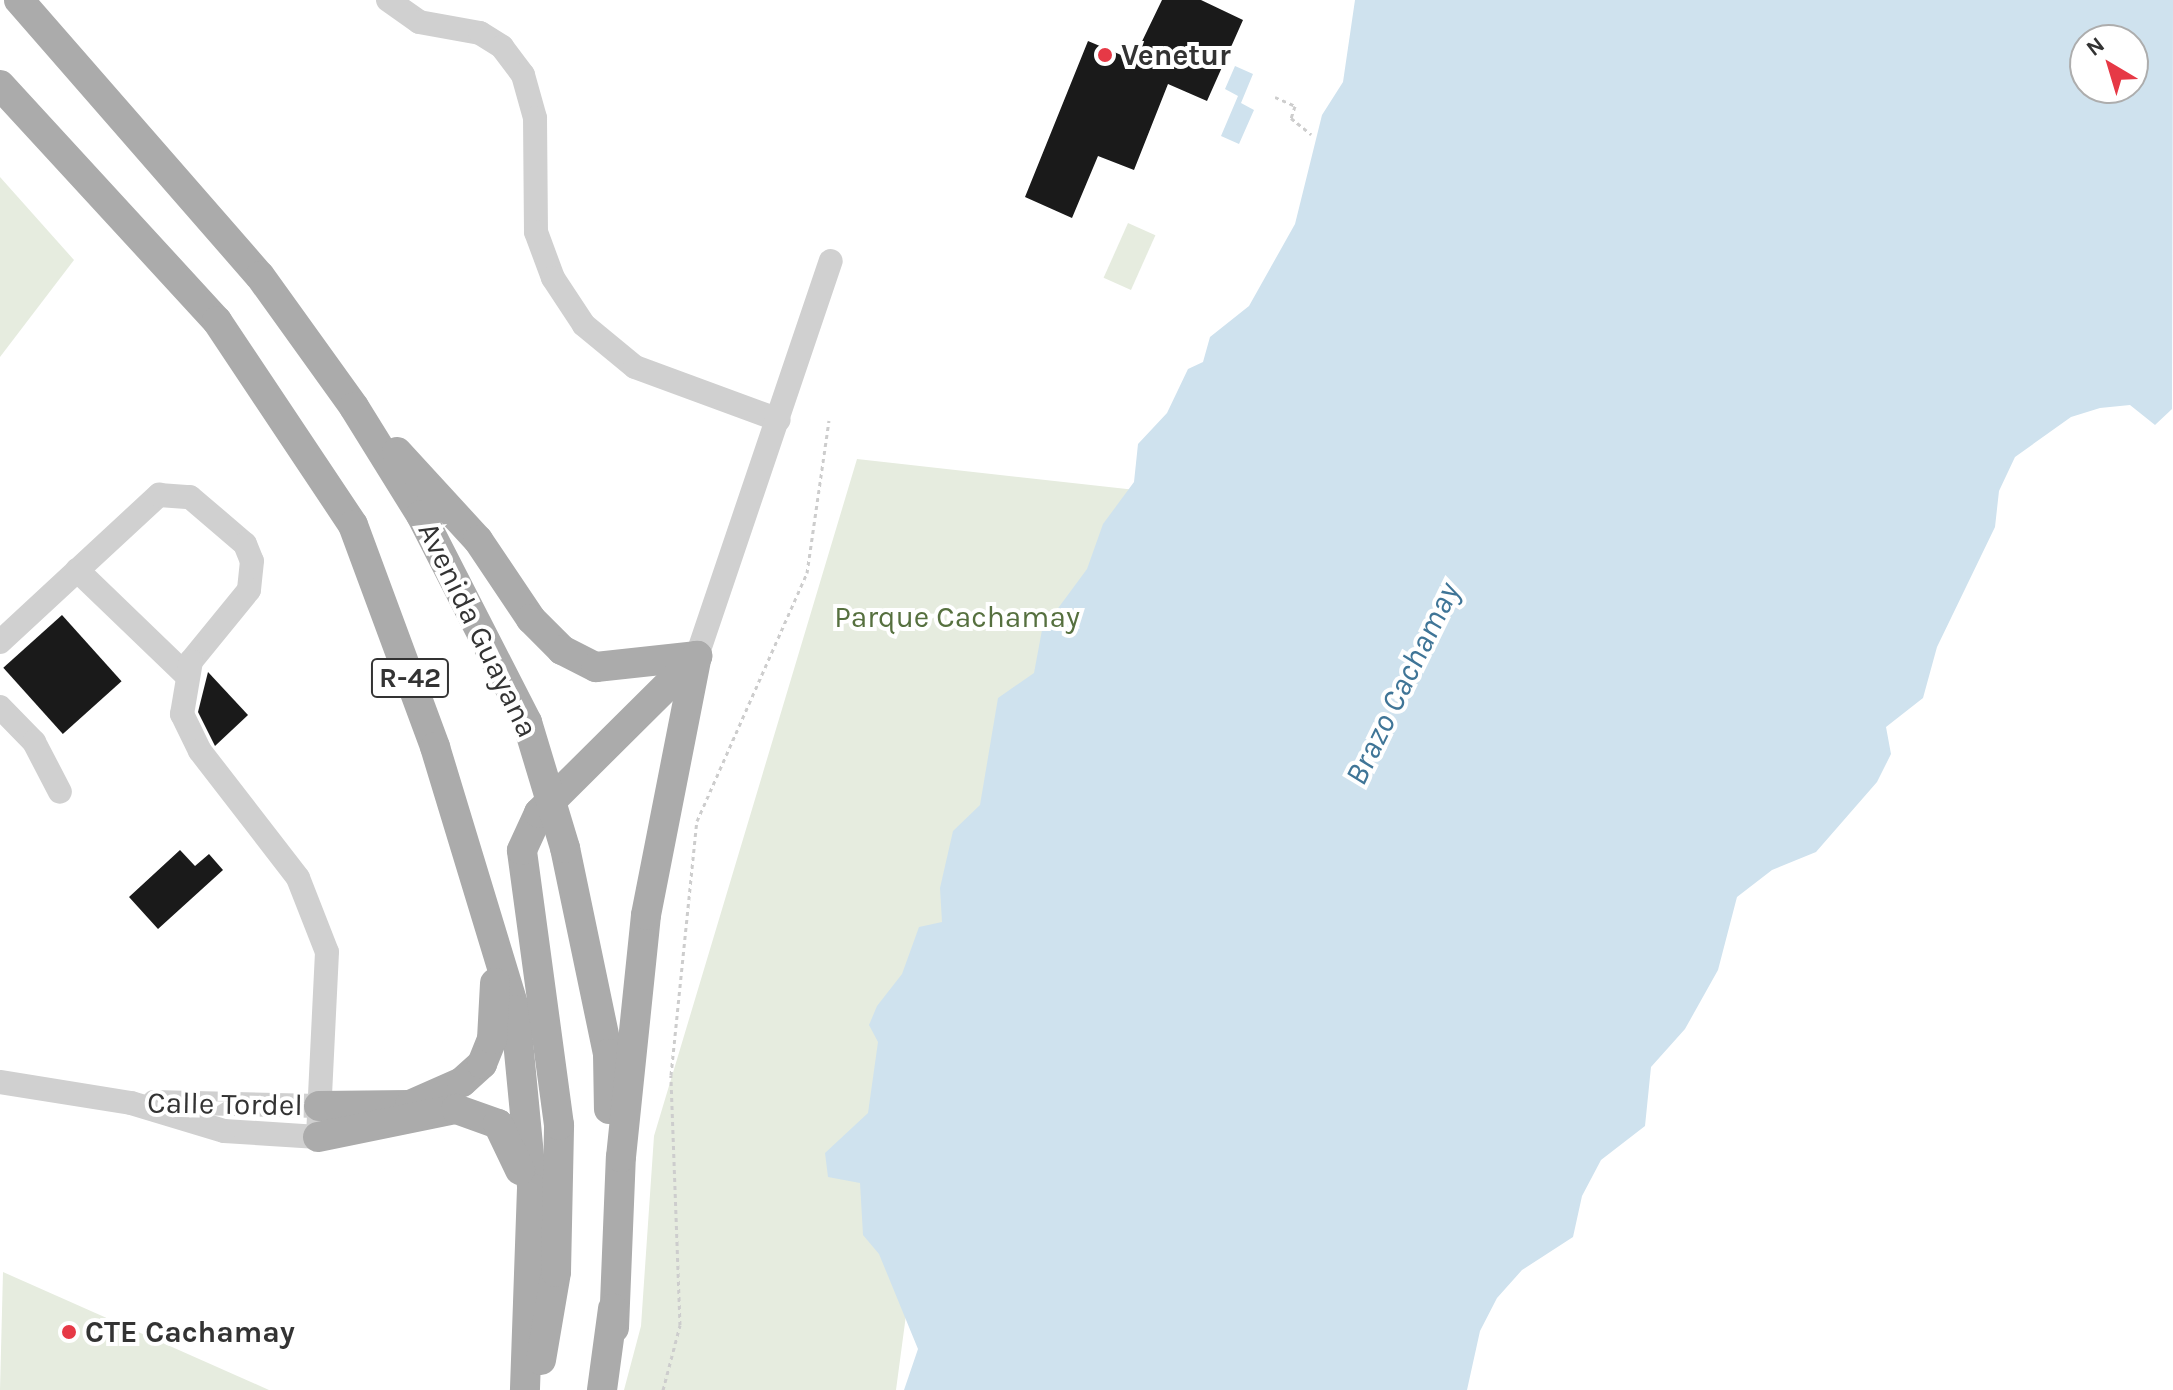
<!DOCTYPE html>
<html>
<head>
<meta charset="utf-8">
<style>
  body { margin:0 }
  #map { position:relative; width:2173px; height:1390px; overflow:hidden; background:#fff; font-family:Karla,sans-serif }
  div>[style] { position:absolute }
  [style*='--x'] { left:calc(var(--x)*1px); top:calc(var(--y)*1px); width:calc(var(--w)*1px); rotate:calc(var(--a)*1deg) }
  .green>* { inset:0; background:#e6ecdf; transform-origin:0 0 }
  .water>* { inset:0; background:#cfe2ee }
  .building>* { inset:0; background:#1a1a1a; transform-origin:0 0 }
  .path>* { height:3px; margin-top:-1.5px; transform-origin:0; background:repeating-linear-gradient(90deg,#cdcdcd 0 4px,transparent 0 8px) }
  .minor>* { height:24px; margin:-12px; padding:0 12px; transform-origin:12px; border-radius:12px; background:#d0d0d0 }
  .major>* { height:30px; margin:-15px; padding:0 15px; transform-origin:15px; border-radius:15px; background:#ababab }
  .major-bridge>* { height:30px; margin:-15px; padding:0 15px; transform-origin:15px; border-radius:15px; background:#ababab }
  .dots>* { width:22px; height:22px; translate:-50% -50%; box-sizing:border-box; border:4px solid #fff; border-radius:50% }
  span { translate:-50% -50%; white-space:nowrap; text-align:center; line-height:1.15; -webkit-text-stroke:8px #fff; paint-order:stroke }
  .shield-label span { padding:2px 6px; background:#fff; border:2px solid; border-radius:6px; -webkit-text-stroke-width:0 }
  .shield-label { font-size:28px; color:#333; font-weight:700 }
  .poi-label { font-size:30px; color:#333; font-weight:700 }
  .left { translate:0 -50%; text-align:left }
  .park-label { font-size:30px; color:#56703f }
  .street-label { font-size:30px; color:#333 }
  .water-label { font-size:32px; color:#3f7597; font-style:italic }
  .north { position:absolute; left:2069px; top:24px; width:80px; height:80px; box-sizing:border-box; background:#fff; border:2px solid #adadad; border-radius:50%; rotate:322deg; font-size:22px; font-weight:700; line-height:32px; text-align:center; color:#333 }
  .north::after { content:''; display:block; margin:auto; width:28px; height:36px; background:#e63946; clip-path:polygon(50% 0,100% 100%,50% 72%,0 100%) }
</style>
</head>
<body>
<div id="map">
  <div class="green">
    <div style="clip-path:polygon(0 177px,74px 260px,0 357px)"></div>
    <div style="left:1128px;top:223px;width:30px;height:60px;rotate:24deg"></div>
    <div style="clip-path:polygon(857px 459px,1163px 493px,948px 1001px,896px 1390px,624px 1390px,641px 1326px,654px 1136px)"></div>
    <div style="clip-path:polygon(3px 1272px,269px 1390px,0 1390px)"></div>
  </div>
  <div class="water">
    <div style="clip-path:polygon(evenodd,1355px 0,2173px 0,2172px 409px,2155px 425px,2130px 405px,2100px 408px,2071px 417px,2015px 457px,1999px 491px,1995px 527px,1937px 647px,1923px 698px,1886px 727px,1891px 754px,1877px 782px,1816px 852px,1772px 870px,1737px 897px,1718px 970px,1685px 1029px,1651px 1067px,1645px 1126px,1601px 1160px,1582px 1196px,1573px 1237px,1522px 1270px,1497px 1298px,1480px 1331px,1467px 1390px,904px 1390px,918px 1349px,879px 1254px,863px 1235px,860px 1183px,828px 1177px,825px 1153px,868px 1113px,878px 1042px,869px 1025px,877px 1006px,902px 974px,919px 927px,942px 922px,940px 888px,953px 831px,980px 805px,998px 698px,1034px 673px,1042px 630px,1087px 569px,1103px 524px,1134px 482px,1138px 444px,1167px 413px,1188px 369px,1203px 362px,1210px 337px,1249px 306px,1295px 224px,1322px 115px,1343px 82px,1355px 0,2085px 40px,2133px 40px,2133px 88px,2085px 88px,2085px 40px)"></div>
    <div style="clip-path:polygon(1235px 66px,1253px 74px,1241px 103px,1254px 110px,1239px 144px,1221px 136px,1238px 96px,1225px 89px)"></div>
  </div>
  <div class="building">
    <div style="clip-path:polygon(1162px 0,1201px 0,1243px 20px,1207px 101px,1168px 84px,1134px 170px,1098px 156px,1072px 218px,1025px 197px,1088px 41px,1133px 60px)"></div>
    <div style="left:62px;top:615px;width:89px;height:79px;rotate:48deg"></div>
    <div style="clip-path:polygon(208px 672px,248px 715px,215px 746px,198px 712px)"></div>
    <div style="clip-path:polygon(180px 850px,195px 866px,209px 854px,223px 870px,158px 929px,129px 897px)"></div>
  </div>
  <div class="path">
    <div style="--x:1275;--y:97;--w:22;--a:24"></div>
    <div style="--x:1295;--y:106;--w:13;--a:108"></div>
    <div style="--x:1291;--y:118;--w:26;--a:39"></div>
    <div style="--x:663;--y:1390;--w:67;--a:-75.3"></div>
    <div style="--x:680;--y:1325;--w:250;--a:-92.1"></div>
    <div style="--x:671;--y:1075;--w:255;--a:-84.2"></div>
    <div style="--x:697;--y:821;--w:271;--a:-66.1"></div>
    <div style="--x:807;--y:573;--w:154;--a:-81.8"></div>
  </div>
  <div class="minor">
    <div style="--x:388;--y:0;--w:38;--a:35"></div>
    <div style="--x:419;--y:22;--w:62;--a:10.2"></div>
    <div style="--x:480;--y:33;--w:26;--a:32"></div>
    <div style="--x:502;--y:47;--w:35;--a:53"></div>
    <div style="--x:523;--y:75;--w:45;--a:74.4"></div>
    <div style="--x:535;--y:118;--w:114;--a:89.5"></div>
    <div style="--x:536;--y:232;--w:49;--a:69.7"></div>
    <div style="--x:553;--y:278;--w:56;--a:56.6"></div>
    <div style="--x:584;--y:325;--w:66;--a:39.5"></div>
    <div style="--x:635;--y:367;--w:153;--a:20.2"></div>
    <div style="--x:77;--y:570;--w:149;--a:43.9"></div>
    <div style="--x:0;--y:642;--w:217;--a:-42.8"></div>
    <div style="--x:159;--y:495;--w:31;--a:4"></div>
    <div style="--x:190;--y:497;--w:72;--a:40.5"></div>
    <div style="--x:245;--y:544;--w:18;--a:68"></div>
    <div style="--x:252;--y:561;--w:29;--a:96"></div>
    <div style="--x:249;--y:590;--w:92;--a:129.2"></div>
    <div style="--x:191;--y:661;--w:54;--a:99.6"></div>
    <div style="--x:182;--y:714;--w:41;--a:64.1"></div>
    <div style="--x:200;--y:751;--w:160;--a:52.3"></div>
    <div style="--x:298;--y:878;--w:79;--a:68.6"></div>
    <div style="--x:327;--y:952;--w:185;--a:92.8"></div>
    <div style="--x:318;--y:1137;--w:94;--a:-176.3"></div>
    <div style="--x:224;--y:1131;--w:97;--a:-163.2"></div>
    <div style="--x:131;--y:1103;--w:133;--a:-170.9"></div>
    <div style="--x:697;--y:656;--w:417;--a:-71.3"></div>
    <div style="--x:0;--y:707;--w:49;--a:45.8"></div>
    <div style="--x:34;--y:742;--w:56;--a:62.5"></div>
    <div style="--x:154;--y:1102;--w:165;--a:1.4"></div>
  </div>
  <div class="major">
    <div style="--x:19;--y:0;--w:366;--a:48.9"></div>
    <div style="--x:260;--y:276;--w:161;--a:54.3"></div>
    <div style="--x:354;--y:407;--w:127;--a:58.2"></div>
    <div style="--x:421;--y:515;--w:233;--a:62.9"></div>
    <div style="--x:0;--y:85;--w:321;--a:47.4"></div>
    <div style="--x:217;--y:321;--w:245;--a:56.3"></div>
    <div style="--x:353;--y:525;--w:237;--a:69.7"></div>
    <div style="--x:435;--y:747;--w:275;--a:73.1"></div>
    <div style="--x:515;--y:1010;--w:179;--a:84.5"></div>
    <div style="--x:532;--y:1188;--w:202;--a:92"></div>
    <div style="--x:397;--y:452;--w:120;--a:47.4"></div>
    <div style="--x:478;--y:540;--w:95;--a:56.1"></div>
    <div style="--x:531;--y:619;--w:44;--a:45"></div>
    <div style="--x:562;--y:650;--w:38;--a:27"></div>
    <div style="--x:596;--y:667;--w:102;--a:-6.2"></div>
    <div style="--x:565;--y:848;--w:210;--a:78.2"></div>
    <div style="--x:608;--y:1054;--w:55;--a:89"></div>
    <div style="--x:319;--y:1106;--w:91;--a:-0.6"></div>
    <div style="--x:410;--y:1105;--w:57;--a:-23.9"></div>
    <div style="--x:462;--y:1082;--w:27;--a:-42"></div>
    <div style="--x:482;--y:1064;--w:27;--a:-68"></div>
    <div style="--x:492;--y:1039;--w:56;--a:-86.9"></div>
    <div style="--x:318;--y:1137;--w:141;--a:-11.5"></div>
    <div style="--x:456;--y:1109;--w:45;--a:19.7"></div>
    <div style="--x:498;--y:1124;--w:51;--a:64.4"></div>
    <div style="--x:614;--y:1328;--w:171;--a:-87.7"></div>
    <div style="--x:621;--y:1157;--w:243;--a:-84.1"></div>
    <div style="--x:646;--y:915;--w:264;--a:-78.9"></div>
    <div style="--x:541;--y:1360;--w:89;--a:-80.3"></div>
    <div style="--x:556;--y:1272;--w:147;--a:-88.8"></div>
    <div style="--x:559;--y:1125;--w:277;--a:-97.7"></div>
    <div style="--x:522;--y:850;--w:41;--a:-65.3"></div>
    <div style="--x:539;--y:813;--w:223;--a:-44.8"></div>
    <div style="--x:602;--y:1390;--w:82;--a:-82.3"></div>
  </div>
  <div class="major-bridge">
    <div style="--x:527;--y:722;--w:132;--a:73.2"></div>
  </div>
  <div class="dots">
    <div style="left:1105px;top:55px;background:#e63946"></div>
    <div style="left:69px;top:1332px;background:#e63946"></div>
  </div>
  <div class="shield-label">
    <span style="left:410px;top:678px">R-42</span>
  </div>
  <div class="poi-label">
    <span class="left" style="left:1121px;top:55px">Venetur</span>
    <span class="left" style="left:85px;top:1332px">CTE Cachamay</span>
  </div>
  <div class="park-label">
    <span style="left:957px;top:617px">Parque Cachamay</span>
  </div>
  <div class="street-label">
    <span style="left:478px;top:630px;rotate:64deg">Avenida Guayana</span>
    <span style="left:225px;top:1104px;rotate:1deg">Calle Tordel</span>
  </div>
  <div class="water-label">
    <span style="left:1403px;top:684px;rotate:-64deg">Brazo Cachamay</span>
  </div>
  <div class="north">N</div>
</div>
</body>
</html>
